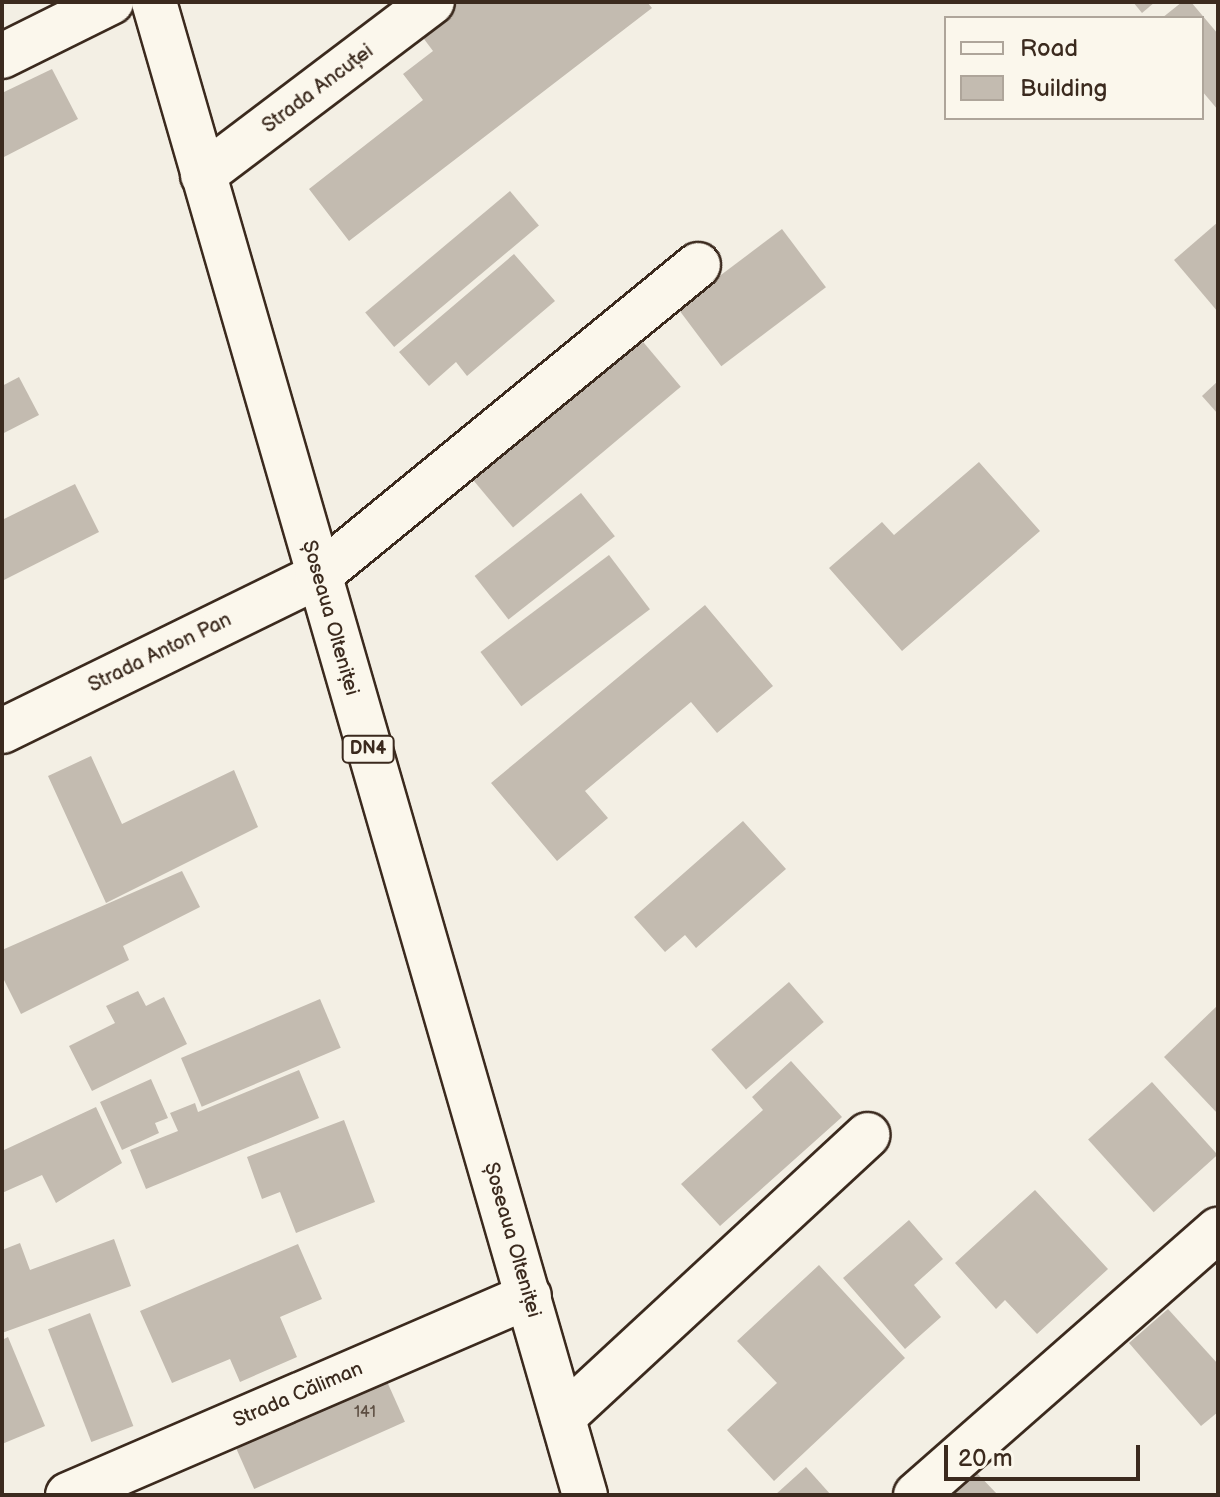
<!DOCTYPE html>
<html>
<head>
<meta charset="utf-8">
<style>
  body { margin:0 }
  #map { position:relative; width:1220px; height:1497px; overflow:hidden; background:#f3efe4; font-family:"Balsamiq Sans",sans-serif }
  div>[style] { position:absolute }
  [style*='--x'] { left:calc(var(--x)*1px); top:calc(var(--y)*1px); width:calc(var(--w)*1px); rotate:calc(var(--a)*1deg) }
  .building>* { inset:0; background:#c3bbb0; transform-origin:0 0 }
  .roads { filter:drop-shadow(2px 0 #3b2a1e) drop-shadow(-2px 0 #3b2a1e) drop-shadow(0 2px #3b2a1e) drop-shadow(0 -2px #3b2a1e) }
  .minor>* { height:44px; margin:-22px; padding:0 22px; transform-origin:22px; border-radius:22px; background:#fbf7ec }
  .primary>* { height:44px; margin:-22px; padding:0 22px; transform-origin:22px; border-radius:22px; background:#fbf7ec }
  span { translate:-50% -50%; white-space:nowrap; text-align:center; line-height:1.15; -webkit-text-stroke:6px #fbf7ec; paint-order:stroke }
  .number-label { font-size:16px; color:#5d4e42 }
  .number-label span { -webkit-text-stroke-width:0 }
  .shield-label span { padding:2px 6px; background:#fbf7ec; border:2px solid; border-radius:6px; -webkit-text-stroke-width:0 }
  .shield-label { font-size:18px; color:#3b2a1e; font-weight:700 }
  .street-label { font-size:20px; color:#3b2a1e }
  .frame { position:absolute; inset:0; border:4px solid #3b2a1e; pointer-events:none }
  .legend { position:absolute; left:944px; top:16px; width:260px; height:104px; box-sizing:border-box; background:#fbf7ec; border:2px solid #aea59a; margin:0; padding:10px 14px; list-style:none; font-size:24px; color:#3b2a1e }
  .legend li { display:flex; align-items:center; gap:16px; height:40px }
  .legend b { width:40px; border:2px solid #aea59a }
  .scale { position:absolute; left:944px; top:1445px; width:196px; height:36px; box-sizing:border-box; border:4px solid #3b2a1e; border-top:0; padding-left:10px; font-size:24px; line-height:28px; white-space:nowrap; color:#3b2a1e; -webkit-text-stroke:6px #fbf7ec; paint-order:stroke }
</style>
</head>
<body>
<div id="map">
  <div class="building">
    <div style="clip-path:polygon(455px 2px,647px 2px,652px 8px,349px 241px,309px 189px,423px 100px,403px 74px,433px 51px,418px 31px)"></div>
    <div style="clip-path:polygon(1133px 2px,1155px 2px,1142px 13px)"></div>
    <div style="clip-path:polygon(1182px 2px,1191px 2px,1218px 34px,1218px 110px,1202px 91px,1202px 18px,1162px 18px)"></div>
    <div style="clip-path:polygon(52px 69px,78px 119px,2px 158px,2px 93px)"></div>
    <div style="left:510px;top:191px;width:45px;height:189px;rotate:50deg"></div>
    <div style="clip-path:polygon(1218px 222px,1218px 312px,1174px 260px)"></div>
    <div style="left:782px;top:229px;width:73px;height:131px;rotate:53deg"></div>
    <div style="clip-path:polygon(514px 254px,555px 301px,467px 376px,456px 362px,429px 386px,399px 352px)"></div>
    <div style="left:639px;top:337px;width:65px;height:219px;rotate:50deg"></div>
    <div style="clip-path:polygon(19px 377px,39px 415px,2px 434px,2px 386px)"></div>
    <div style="clip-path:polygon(1218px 381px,1218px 414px,1202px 396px)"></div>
    <div style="clip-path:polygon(979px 462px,1040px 531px,902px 651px,829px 568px,882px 522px,894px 535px)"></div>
    <div style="clip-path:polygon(75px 484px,99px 532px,2px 581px,2px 520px)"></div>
    <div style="left:581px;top:493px;width:55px;height:135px;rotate:52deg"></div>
    <div style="left:609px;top:555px;width:68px;height:161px;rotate:53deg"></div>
    <div style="clip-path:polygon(705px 605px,773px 686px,717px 733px,691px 702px,585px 791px,608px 818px,557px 861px,491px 783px)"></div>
    <div style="clip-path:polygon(91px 756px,122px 824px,234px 770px,258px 827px,106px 903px,48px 776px)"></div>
    <div style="clip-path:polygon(743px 821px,786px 869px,696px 948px,685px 935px,665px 952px,634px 917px)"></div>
    <div style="clip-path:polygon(182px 871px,200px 907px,123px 946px,129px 960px,21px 1014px,2px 976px,2px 950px)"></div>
    <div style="left:789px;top:982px;width:53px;height:103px;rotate:49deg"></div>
    <div style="clip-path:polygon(138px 991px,146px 1006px,164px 997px,187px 1044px,92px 1091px,69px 1046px,115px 1023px,106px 1006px)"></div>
    <div style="left:320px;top:999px;width:53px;height:151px;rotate:67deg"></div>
    <div style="clip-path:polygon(1218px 1005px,1218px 1114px,1164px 1057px)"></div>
    <div style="clip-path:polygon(791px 1061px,842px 1117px,720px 1226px,681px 1184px,763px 1110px,752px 1097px)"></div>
    <div style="clip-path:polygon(299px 1070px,319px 1118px,146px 1189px,130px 1150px,178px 1131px,170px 1113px,195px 1103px,198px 1112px)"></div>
    <div style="clip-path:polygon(151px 1079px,168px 1118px,155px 1123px,159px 1133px,122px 1150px,100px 1102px)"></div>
    <div style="left:1152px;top:1082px;width:98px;height:86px;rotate:48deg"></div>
    <div style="clip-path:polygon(96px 1107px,122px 1163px,56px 1203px,42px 1175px,2px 1193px,2px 1151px)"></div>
    <div style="clip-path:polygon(344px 1120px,375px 1202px,296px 1233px,280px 1192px,262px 1199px,247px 1157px)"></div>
    <div style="clip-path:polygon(1035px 1190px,1108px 1269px,1037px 1334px,1005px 1300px,996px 1309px,955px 1263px)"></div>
    <div style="clip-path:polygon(909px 1220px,943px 1259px,914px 1285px,941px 1317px,905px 1349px,843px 1278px)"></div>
    <div style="clip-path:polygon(114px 1239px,131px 1286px,2px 1333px,2px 1250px,20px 1243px,30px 1270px)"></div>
    <div style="clip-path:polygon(298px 1244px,322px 1299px,280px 1317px,297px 1357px,240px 1382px,230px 1359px,172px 1383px,140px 1311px)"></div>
    <div style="clip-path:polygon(819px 1265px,905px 1358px,774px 1481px,727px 1430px,777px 1383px,737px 1341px)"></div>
    <div style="clip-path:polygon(1168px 1309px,1218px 1364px,1218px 1412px,1201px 1426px,1129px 1343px)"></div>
    <div style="left:90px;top:1313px;width:121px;height:45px;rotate:69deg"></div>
    <div style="clip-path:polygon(8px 1337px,45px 1426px,2px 1444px,2px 1340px)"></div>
    <div style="left:385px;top:1377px;width:49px;height:165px;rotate:66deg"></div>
    <div style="clip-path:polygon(806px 1467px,831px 1495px,775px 1495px)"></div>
    <div style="clip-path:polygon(972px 1468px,998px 1495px,943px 1495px)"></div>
  </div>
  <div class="roads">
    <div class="minor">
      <div style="--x:2;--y:56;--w:122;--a:-26.4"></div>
      <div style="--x:203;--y:175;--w:287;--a:-37.1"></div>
      <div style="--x:2;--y:731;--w:352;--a:-26.1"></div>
      <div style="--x:318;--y:576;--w:491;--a:-39.3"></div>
      <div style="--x:563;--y:1417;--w:415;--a:-42.8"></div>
      <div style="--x:68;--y:1495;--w:502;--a:-23.35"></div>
      <div style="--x:916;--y:1495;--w:402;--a:-41.3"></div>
    </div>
    <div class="primary">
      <div style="--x:154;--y:2;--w:1554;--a:73.9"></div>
    </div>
  </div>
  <div class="number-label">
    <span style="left:365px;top:1413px">141</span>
  </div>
  <div class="shield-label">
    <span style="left:368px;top:749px">DN4</span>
  </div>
  <div class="street-label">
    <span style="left:318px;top:89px;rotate:-37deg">Strada Ancuței</span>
    <span style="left:330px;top:618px;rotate:74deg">Șoseaua Olteniței</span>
    <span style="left:160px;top:653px;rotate:-26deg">Strada Anton Pan</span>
    <span style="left:512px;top:1240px;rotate:74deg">Șoseaua Olteniței</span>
    <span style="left:298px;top:1395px;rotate:-23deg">Strada Căliman</span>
  </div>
  <div class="frame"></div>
  <ul class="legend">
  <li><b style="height:10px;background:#fbf7ec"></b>Road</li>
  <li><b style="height:22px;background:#c3bbb0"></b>Building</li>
  </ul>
  <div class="scale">20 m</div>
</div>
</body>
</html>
